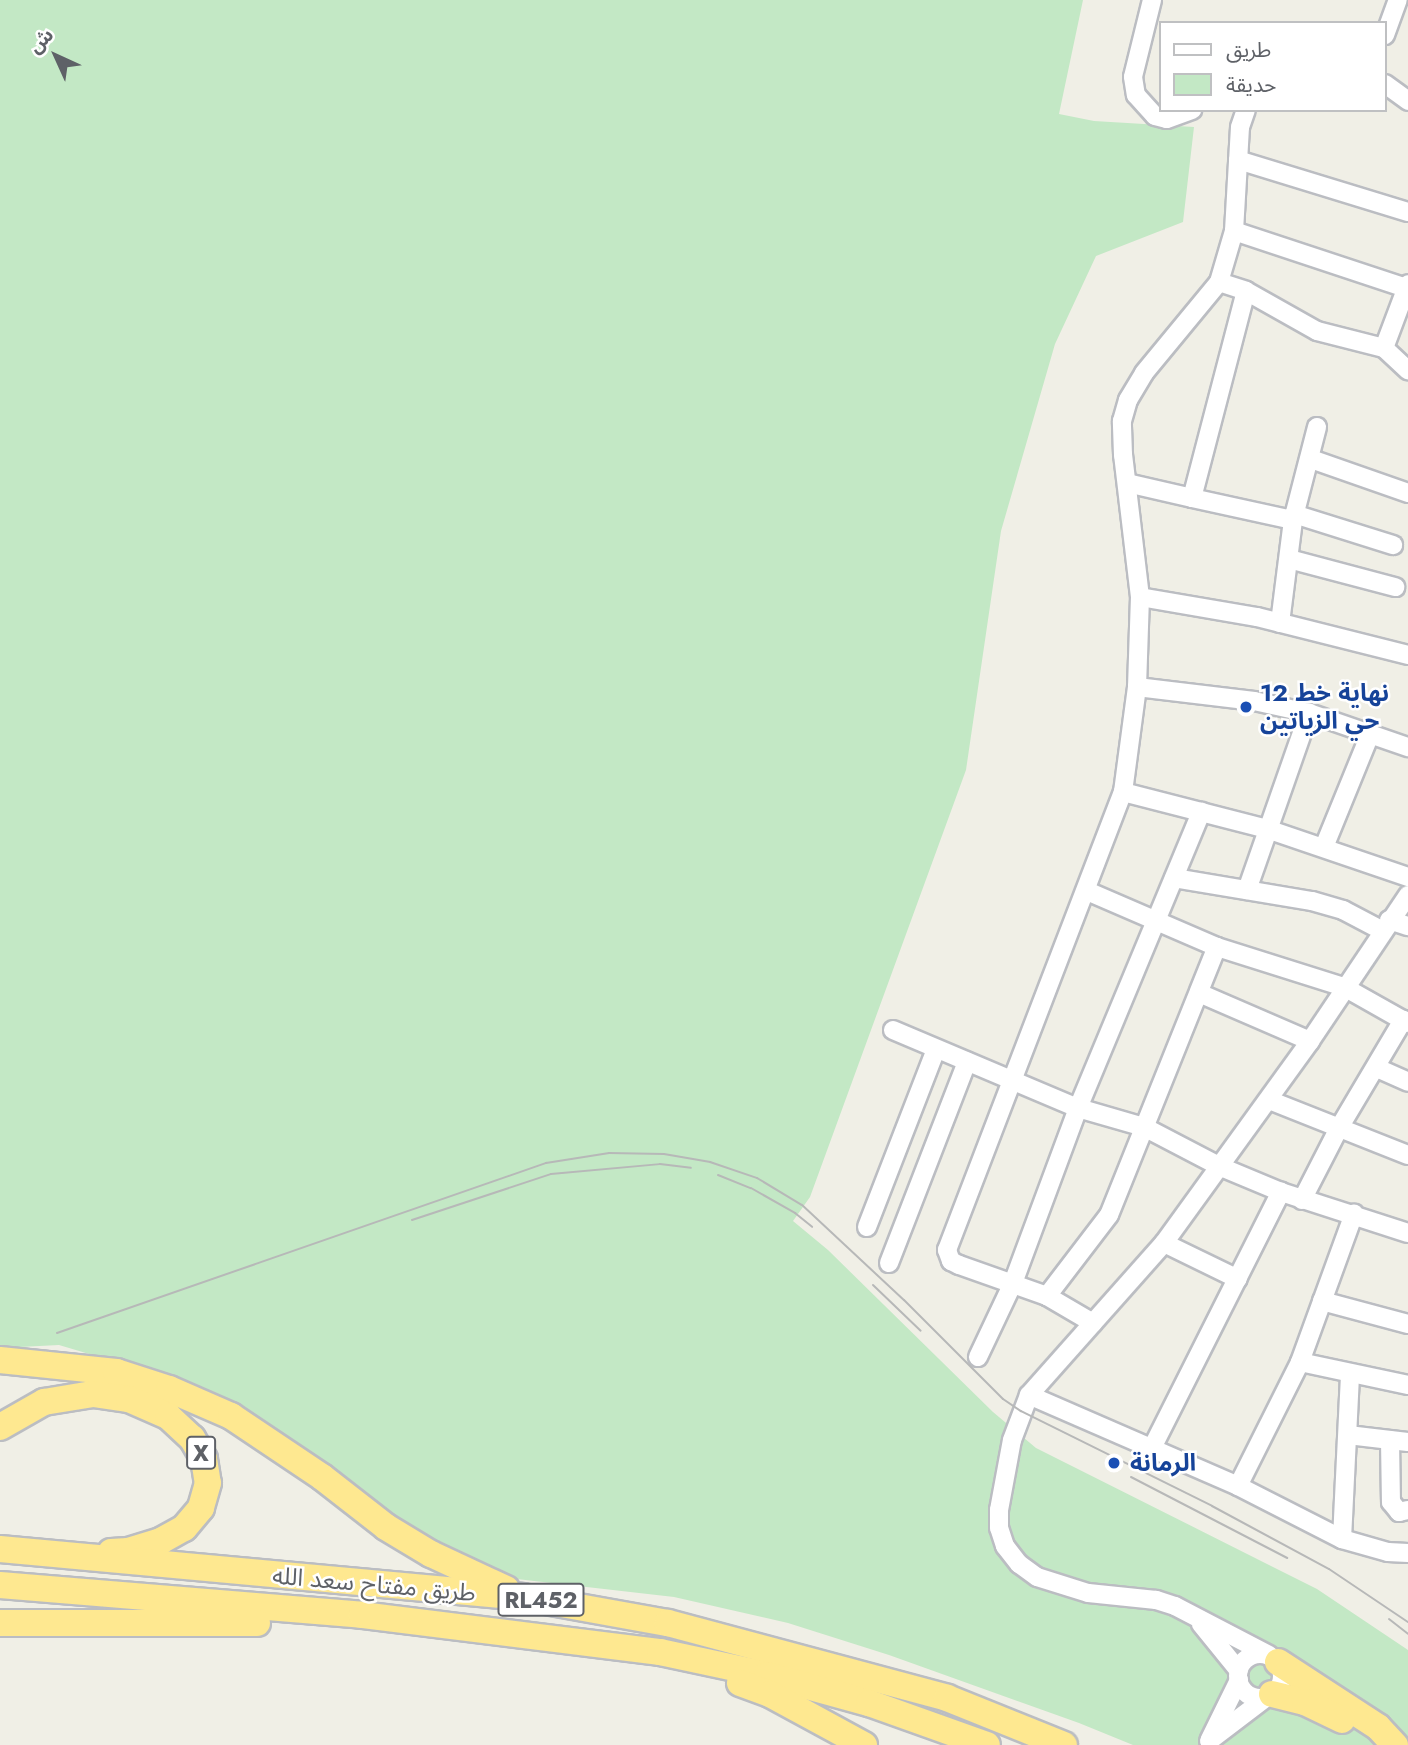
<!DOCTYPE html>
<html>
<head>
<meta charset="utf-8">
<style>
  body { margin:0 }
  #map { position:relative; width:1408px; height:1745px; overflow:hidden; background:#f0efe6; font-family:Jost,"Noto Sans Arabic",sans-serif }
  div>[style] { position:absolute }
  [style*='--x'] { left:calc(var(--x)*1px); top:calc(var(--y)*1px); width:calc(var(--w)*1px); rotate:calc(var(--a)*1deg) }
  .green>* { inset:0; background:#c3e8c5 }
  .roads { filter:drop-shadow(2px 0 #bbbdc2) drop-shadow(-2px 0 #bbbdc2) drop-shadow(0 2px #bbbdc2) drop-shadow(0 -2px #bbbdc2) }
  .minor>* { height:18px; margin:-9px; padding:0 9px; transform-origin:9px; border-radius:9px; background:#fff }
  .minor>.ring { margin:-9px; padding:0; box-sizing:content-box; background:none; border:18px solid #fff; border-radius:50% }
  .highway>* { height:26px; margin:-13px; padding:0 13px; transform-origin:13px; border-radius:13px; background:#fee890 }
  .tram>* { height:2px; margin:-1px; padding:0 1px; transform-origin:1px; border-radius:1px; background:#b7b8b8 }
  .dots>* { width:19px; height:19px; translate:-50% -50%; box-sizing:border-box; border:4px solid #fff; border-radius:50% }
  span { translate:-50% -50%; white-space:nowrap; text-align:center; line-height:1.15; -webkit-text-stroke:5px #fff; paint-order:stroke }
  .shield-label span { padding:2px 5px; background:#fff; border:2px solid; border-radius:5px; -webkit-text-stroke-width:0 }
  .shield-label { font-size:23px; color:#5e6167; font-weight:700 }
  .transit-label { font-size:24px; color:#164399; font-weight:700 }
  .left { translate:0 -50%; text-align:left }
  .street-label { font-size:24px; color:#5e6167 }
  .legend { position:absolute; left:1159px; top:21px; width:228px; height:91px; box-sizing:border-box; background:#fff; border:2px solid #bfc0c2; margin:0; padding:9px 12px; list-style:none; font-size:21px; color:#5e6167 }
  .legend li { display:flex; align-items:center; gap:14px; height:35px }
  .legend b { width:35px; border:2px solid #bfc0c2 }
  .north { position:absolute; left:21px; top:21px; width:70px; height:70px; -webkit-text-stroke:5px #fff; paint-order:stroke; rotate:315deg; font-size:19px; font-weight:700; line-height:28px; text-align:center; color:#5e6167 }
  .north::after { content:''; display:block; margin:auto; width:24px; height:32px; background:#5e6167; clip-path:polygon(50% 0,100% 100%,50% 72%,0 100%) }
</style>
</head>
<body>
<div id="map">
  <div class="green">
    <div style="clip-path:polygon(0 0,1083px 0,1059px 114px,1094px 121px,1194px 127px,1183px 222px,1096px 256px,1055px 344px,1001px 531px,966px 770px,810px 1197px,793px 1221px,828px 1250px,993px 1412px,1036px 1448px,1317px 1589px,1408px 1650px,1408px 1745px,1133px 1745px,1079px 1723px,889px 1655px,788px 1623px,674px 1597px,507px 1578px,396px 1528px,116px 1362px,59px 1345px,0 1348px)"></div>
  </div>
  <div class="roads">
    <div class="minor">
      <div style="--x:1152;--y:0;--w:79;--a:103.9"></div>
      <div style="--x:1133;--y:77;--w:18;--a:81"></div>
      <div style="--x:1136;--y:95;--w:28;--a:48"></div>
      <div style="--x:1155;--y:116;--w:12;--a:14"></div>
      <div style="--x:1167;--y:119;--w:27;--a:-20"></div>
      <div style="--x:1385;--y:35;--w:37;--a:-70"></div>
      <div style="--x:1385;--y:84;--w:29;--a:36"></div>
      <div style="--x:1238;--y:160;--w:178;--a:17"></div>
      <div style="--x:1234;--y:231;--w:181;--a:18.3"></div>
      <div style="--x:1219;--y:282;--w:28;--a:18"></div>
      <div style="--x:1246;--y:291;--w:81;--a:29.4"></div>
      <div style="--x:1317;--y:331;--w:69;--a:14.2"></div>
      <div style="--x:1384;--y:348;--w:68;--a:-69.4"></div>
      <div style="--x:1384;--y:348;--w:33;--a:43"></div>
      <div style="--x:1311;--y:459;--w:103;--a:19.3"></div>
      <div style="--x:1127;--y:483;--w:67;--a:13"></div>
      <div style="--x:1192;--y:498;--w:214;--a:-75.4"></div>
      <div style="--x:1192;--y:498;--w:103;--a:12.3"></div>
      <div style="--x:1294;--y:514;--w:104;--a:17.4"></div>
      <div style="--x:1289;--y:559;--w:110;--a:14.8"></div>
      <div style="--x:1140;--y:597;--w:119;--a:9.7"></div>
      <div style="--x:1257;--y:617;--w:156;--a:14.1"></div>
      <div style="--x:1280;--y:623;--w:104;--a:-82.8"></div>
      <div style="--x:1293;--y:520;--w:96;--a:-75.5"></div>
      <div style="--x:1137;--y:687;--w:118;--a:6.8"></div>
      <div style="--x:1254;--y:701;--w:56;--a:12.3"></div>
      <div style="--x:1309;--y:713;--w:105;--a:19"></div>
      <div style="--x:1123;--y:792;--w:149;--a:14.4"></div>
      <div style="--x:1267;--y:829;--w:149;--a:18.8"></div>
      <div style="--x:1324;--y:847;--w:122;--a:-67.8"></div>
      <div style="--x:1174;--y:878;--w:140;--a:9.5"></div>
      <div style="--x:1312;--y:901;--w:32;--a:16"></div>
      <div style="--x:1343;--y:910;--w:43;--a:27.8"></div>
      <div style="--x:1247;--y:890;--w:188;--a:-70.7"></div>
      <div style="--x:1087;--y:891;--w:142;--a:23.3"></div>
      <div style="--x:1217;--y:947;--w:133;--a:17.5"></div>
      <div style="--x:1344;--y:987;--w:73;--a:29.4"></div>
      <div style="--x:1389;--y:920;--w:20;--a:18"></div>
      <div style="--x:1199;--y:993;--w:121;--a:23.4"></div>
      <div style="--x:893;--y:1030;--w:201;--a:22.9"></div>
      <div style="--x:1078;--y:1108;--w:69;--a:16.1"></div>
      <div style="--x:1144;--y:1127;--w:87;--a:27.5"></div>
      <div style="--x:1221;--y:1167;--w:65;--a:22.6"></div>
      <div style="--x:1281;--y:1192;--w:133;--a:17.9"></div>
      <div style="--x:1377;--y:1068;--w:34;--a:24"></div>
      <div style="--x:1269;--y:1100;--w:149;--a:21.6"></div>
      <div style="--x:1302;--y:1200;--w:81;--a:-62.8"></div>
      <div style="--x:1339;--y:1128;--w:126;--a:-59.3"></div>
      <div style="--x:867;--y:1227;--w:191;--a:-68.8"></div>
      <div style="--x:1164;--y:1243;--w:82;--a:25.9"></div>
      <div style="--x:889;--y:1263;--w:216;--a:-68.8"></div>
      <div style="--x:1047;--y:1296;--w:102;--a:-52.6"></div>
      <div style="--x:1109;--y:1215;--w:289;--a:-68.1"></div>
      <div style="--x:1322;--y:1301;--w:89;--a:15"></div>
      <div style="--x:1093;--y:1323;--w:53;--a:-149.6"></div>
      <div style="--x:1047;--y:1296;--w:93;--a:-160.6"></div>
      <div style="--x:959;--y:1265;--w:9;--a:-153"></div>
      <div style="--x:951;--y:1261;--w:12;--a:-110"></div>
      <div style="--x:947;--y:1250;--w:491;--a:-69"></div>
      <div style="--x:1123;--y:792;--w:106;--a:-82.4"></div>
      <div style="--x:1137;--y:687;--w:90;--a:-88.1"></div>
      <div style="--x:1140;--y:597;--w:143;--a:-96.8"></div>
      <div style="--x:1123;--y:455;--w:34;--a:-92"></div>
      <div style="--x:1122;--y:421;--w:22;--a:-74"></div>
      <div style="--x:1128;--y:400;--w:31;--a:-59"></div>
      <div style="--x:1144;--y:373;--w:118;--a:-50.5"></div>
      <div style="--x:1219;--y:282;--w:53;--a:-73.6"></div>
      <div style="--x:1234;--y:231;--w:104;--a:-86.7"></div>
      <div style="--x:1240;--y:127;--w:18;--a:-71"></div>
      <div style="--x:978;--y:1357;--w:82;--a:-64.7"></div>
      <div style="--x:1013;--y:1283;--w:187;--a:-69.6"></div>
      <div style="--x:1078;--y:1108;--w:321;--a:-67.4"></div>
      <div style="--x:1300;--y:1362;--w:110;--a:12"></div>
      <div style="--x:1029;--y:1395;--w:228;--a:23.5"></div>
      <div style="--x:1238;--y:1486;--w:117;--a:27"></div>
      <div style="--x:1342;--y:1539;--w:48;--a:15.8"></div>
      <div style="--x:1388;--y:1552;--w:20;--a:3"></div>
      <div style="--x:1348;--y:1435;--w:60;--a:6.7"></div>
      <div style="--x:1390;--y:1440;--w:62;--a:89.1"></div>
      <div style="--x:1391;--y:1502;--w:13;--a:51"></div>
      <div style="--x:1399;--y:1512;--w:9;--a:-13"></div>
      <div style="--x:1152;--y:1448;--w:287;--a:-63.3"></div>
      <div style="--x:1238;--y:1486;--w:139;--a:-63.4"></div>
      <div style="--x:1300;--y:1362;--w:158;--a:-70"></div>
      <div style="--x:1342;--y:1539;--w:165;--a:-87.2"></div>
      <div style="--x:1201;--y:1624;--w:60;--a:51"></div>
      <div class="ring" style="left:1238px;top:1654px;width:26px;height:26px"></div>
      <div style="--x:1269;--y:1655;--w:106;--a:-152.5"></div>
      <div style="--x:1175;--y:1606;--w:20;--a:-162"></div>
      <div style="--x:1156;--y:1600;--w:68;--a:-174.1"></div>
      <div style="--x:1088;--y:1593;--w:53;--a:-162.6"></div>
      <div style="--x:1037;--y:1577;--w:22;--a:-144"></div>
      <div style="--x:1019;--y:1564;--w:23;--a:-128"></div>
      <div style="--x:1005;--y:1546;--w:19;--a:-108"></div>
      <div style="--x:999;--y:1528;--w:18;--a:-90"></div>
      <div style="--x:999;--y:1510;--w:71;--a:-79.5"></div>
      <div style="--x:1012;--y:1440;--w:48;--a:-69.3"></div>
      <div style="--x:1029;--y:1395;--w:203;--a:-48.4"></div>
      <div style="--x:1164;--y:1243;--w:249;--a:-54.1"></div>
      <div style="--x:1310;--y:1041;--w:176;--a:-56.1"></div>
      <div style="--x:1210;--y:1739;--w:66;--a:-63.8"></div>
      <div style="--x:1209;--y:1741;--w:73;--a:-37.2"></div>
    </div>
    <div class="highway">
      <div style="--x:0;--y:1360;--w:117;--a:5.9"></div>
      <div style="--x:116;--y:1372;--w:56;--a:17.8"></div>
      <div style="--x:169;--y:1389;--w:68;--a:23.5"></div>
      <div style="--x:231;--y:1416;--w:110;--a:33.8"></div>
      <div style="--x:322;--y:1477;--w:81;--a:38"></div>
      <div style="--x:386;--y:1527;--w:52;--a:31"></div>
      <div style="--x:431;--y:1554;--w:83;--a:25"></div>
      <div style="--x:0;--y:1427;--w:51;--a:-29.6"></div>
      <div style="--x:44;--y:1402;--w:50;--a:-9.3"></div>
      <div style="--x:93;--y:1394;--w:36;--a:8"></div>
      <div style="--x:129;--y:1399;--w:43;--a:23.6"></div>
      <div style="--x:168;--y:1416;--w:33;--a:43"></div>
      <div style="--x:192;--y:1438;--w:24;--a:60"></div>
      <div style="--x:204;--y:1459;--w:24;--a:81"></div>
      <div style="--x:208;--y:1483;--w:26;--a:106"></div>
      <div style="--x:201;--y:1508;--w:26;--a:130"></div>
      <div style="--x:184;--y:1528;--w:26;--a:151"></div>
      <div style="--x:161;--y:1541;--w:34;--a:163"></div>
      <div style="--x:128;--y:1551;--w:17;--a:177"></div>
      <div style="--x:0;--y:1549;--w:525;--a:5.24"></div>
      <div style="--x:523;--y:1597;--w:147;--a:10.2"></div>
      <div style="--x:668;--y:1623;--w:289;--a:15"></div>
      <div style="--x:947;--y:1698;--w:126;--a:21.9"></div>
      <div style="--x:0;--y:1585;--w:363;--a:4.7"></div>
      <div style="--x:362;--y:1615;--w:300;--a:7.1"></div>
      <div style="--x:660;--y:1652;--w:109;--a:12.1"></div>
      <div style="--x:767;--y:1675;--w:106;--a:15.4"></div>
      <div style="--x:869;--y:1703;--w:125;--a:19.6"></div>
      <div style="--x:0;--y:1623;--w:257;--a:0"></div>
      <div style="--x:1278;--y:1662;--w:119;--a:33"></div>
      <div style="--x:1378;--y:1727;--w:25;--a:47"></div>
      <div style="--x:740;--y:1683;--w:32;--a:20"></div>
      <div style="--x:770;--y:1694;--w:107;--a:28.5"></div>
      <div style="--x:1272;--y:1694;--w:34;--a:14"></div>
      <div style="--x:1305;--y:1702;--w:41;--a:25.9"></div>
    </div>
  </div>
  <div class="tram">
    <div style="--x:718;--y:1175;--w:35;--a:22"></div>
    <div style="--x:751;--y:1188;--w:51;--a:29.6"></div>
    <div style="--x:795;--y:1213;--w:22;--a:39"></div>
    <div style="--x:412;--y:1220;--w:146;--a:-18.3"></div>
    <div style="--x:551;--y:1174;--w:109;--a:-5.2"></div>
    <div style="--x:660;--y:1164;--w:31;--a:7"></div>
    <div style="--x:873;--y:1285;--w:66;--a:43.8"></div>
    <div style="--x:57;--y:1333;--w:518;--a:-19.17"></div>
    <div style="--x:546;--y:1163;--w:64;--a:-9"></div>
    <div style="--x:609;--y:1153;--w:55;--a:1"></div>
    <div style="--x:664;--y:1154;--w:47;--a:9.9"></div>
    <div style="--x:710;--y:1162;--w:50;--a:18.8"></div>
    <div style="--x:757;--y:1178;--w:52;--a:31"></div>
    <div style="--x:802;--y:1205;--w:139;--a:43"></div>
    <div style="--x:904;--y:1300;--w:140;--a:45"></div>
    <div style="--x:1003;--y:1399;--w:22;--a:34"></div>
    <div style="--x:1021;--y:1411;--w:213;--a:26.4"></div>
    <div style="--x:1212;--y:1506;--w:133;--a:28.3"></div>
    <div style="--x:1329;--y:1569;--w:95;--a:33.9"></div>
    <div style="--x:1131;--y:1477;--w:176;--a:27.4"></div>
    <div style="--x:1389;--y:1619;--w:24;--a:38"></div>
  </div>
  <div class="dots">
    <div style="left:1246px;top:707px;background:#1a4fb4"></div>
    <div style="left:1114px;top:1463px;background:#1a4fb4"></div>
  </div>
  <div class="shield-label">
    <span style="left:201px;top:1453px">X</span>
    <span style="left:541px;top:1600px">RL452</span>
  </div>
  <div class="transit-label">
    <span class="left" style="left:1260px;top:707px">نهاية خط 12<br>حي الزياتين</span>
    <span class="left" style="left:1130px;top:1463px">الرمانة</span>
  </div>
  <div class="street-label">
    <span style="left:374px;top:1584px;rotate:5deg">طريق مفتاح سعد الله</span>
  </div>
  <ul class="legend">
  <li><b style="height:9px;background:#fff"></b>طريق</li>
  <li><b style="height:19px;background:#c3e8c5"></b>حديقة</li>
  </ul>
  <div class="north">ش</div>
</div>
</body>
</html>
